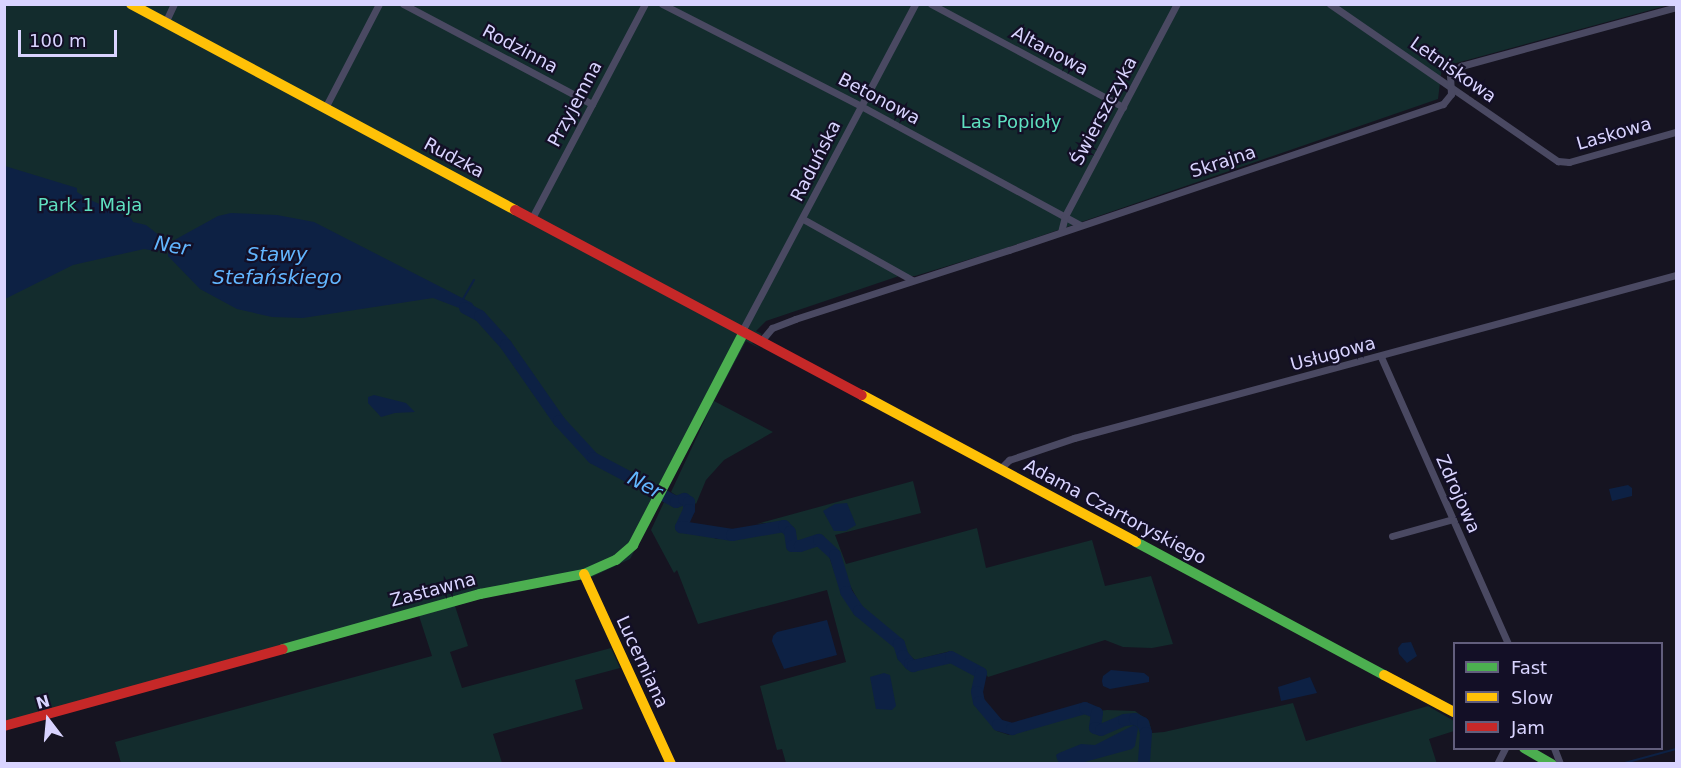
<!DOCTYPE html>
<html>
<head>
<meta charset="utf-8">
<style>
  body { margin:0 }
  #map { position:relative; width:1681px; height:768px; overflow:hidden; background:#161421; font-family:"DejaVu Sans",sans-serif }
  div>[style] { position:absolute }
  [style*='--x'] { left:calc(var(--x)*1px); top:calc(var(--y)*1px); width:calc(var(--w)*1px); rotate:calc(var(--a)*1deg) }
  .green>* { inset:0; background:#132c2d }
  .water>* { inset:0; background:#0d2144 }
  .stream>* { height:2px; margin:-1px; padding:0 1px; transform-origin:1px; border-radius:1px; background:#0d2144 }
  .river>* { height:12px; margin:-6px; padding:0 6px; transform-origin:6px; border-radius:6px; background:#0d2144 }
  .street>* { height:7px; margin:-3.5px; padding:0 3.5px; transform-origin:3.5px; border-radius:3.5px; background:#4a4962 }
  .fast>* { height:10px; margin:-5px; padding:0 5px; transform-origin:5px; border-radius:5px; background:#4caf50 }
  .slow>* { height:10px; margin:-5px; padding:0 5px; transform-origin:5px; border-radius:5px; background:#ffc107 }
  .jam>* { height:10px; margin:-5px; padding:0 5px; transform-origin:5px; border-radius:5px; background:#c62828 }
  span { translate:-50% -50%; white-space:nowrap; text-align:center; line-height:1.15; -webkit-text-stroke:4.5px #130f26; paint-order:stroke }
  .street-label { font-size:18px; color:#d9d4ff }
  .park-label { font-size:18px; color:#5fe0c0 }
  .water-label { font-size:20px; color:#62b6ff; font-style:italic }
  .frame { position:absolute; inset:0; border:6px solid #d9d4ff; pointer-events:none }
  .legend { position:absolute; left:1453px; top:642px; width:210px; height:108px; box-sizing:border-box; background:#130f26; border:2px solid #625e7d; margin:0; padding:8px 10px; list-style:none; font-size:18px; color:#d9d4ff }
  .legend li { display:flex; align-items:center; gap:12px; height:30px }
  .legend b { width:30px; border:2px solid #625e7d }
  .north { position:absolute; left:18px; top:690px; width:60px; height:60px; -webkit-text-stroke:4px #130f26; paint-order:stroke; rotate:344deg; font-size:16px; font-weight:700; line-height:24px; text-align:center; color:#d9d4ff }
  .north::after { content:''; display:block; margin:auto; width:21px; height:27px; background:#d9d4ff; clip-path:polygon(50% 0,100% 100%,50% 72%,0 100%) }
  .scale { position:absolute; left:18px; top:30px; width:99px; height:27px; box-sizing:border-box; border:3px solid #d9d4ff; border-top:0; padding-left:8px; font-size:18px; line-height:21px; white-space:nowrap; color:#d9d4ff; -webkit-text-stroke:4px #130f26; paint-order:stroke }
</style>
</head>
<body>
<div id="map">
  <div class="green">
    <div style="clip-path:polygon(5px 5px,1669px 5px,1442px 67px,1438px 99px,1006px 248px,915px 276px,899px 276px,766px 321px,756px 331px,762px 334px,752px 343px,761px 349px,746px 341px,714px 401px,773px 432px,724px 460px,706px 480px,696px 504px,685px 494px,677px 496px,671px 492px,710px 409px,630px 559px,592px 577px,522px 587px,455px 606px,468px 646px,450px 652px,462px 688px,611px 648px,620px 668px,575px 680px,583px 709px,493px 734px,502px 763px,121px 763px,115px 742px,432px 656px,419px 616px,5px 730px)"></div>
    <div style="clip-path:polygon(913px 481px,921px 513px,835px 535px,846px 564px,977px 528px,986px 568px,1092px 540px,1105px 586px,1151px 576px,1173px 644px,1152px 648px,1123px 647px,1105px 640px,988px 677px,982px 669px,951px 651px,915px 660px,907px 653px,902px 640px,861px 606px,845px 576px,839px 552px,822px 535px,797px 541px,793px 527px,786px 521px,757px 524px)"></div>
    <div style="clip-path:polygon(665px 500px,674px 506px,682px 503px,685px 507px,677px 525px,679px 531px,708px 534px,716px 539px,744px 538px,783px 531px,787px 535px,789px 549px,800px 550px,816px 545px,828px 553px,842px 594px,856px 614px,895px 646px,900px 659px,911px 670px,950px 662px,975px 675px,973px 691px,976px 707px,997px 731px,1009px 735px,1079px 713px,1107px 710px,1135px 711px,1149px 721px,1152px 733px,1164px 732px,1293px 703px,1306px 741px,1428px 706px,1454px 721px,1454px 731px,1429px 739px,1437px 764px,786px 763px,782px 749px,777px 750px,760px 686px,846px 662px,827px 590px,698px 624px,677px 570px,674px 573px,651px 530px)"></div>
  </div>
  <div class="water">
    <div style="clip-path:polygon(5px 166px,77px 188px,77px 192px,88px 199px,131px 218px,133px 222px,146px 225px,169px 243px,218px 216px,231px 213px,277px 215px,314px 222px,472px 303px,480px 316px,433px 298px,303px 318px,272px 317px,237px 309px,200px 289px,168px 256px,168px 248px,164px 248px,163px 250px,156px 251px,144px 249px,73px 265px,5px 299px)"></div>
    <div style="clip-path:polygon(374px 395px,406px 403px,415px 412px,395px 413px,381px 417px,368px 403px,368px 397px)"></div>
    <div style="clip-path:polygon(1628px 485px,1632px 488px,1632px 496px,1612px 501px,1609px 489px)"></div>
    <div style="clip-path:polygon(847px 503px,856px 525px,846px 531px,834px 531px,823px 511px,835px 504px)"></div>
    <div style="clip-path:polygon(827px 620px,837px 655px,784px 669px,772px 641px,773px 636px,777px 632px)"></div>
    <div style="clip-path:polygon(1411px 642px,1417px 656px,1407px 663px,1399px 654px,1398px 648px,1402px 643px)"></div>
    <div style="clip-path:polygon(1111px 670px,1144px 673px,1149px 677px,1149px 682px,1110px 689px,1103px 686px,1102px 681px,1103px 676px)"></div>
    <div style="clip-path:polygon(884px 673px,890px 675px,896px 706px,892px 710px,876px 709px,870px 677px)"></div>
    <div style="clip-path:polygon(1310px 677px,1317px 693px,1281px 701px,1278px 687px)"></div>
    <div style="clip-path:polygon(1134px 725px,1138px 728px,1135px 746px,1132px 749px,1081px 763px,1059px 763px,1057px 759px,1056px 755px,1059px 753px,1081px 744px,1095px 745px)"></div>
  </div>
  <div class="stream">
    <div style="--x:463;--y:299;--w:22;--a:-60"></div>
    <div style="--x:1621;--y:764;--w:57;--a:-15.3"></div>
  </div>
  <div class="river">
    <div style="--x:465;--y:308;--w:17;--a:28"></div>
    <div style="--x:480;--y:316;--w:39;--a:48"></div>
    <div style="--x:506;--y:345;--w:93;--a:55.1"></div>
    <div style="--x:559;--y:421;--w:50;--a:47.4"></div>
    <div style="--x:593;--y:458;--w:94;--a:27.9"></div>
    <div style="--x:676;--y:502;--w:9;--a:-21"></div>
    <div style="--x:684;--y:499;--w:6;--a:31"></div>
    <div style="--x:689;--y:502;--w:8;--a:90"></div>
    <div style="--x:689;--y:510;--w:19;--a:115"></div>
    <div style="--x:681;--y:527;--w:52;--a:8.9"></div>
    <div style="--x:732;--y:535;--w:53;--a:-9.8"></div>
    <div style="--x:784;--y:526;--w:8;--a:45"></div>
    <div style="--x:790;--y:532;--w:14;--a:82"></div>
    <div style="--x:792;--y:546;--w:8;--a:0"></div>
    <div style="--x:800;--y:546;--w:20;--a:-18"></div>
    <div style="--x:819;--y:540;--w:22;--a:43"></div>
    <div style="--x:835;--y:555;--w:39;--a:73"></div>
    <div style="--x:846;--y:592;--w:23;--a:56"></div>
    <div style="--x:859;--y:611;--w:52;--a:39.5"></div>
    <div style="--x:899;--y:644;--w:13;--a:72"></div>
    <div style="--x:903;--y:656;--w:11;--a:49"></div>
    <div style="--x:910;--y:664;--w:4;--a:34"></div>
    <div style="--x:913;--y:666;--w:39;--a:-13"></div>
    <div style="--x:951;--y:657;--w:34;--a:28"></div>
    <div style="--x:981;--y:673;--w:19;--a:102"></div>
    <div style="--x:977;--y:692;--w:10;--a:79"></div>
    <div style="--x:979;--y:702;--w:30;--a:50"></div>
    <div style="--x:998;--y:725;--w:15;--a:16"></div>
    <div style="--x:1012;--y:729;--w:76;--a:-16"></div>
    <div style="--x:1085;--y:708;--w:13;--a:23"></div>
    <div style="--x:1097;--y:713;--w:15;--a:98"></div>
    <div style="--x:1095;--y:728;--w:6;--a:18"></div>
    <div style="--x:1101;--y:730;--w:25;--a:-23"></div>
    <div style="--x:1124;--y:720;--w:11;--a:-5"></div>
    <div style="--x:1135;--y:719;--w:9;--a:27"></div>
    <div style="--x:1143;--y:723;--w:10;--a:73"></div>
    <div style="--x:1146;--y:733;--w:31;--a:94"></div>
  </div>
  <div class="street">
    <div style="--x:403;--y:4;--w:214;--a:27.9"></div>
    <div style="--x:662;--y:4;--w:224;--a:27.1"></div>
    <div style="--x:861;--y:106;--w:249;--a:28.5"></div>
    <div style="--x:931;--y:4;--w:218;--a:28.2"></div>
    <div style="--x:1330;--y:4;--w:277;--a:34.6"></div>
    <div style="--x:1558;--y:161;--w:11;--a:5"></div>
    <div style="--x:1569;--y:162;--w:111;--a:-15.7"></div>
    <div style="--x:165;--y:23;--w:21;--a:-65"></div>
    <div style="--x:325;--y:108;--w:117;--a:-62.6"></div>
    <div style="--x:532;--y:218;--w:242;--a:-62.2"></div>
    <div style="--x:803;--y:219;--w:125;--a:29.2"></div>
    <div style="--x:1061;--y:232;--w:16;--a:-76"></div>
    <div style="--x:1065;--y:216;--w:240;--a:-62.2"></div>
    <div style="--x:742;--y:331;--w:370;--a:-62.1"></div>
    <div style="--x:761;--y:341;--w:17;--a:-50"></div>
    <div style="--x:772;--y:328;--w:25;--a:-21"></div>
    <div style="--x:795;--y:319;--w:225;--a:-17.9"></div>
    <div style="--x:1009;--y:250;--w:458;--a:-18.6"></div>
    <div style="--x:1443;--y:104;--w:13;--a:-51"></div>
    <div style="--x:1451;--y:94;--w:20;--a:-93"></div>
    <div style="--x:1450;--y:74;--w:14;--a:-36"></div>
    <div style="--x:1461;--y:66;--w:223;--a:-15.3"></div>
    <div style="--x:1381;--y:357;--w:314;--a:66.1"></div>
    <div style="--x:1000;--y:469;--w:13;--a:-45"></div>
    <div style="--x:1009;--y:460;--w:69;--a:-18.7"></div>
    <div style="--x:1074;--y:438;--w:624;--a:-15.15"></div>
    <div style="--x:1392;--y:536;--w:63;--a:-15.6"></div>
    <div style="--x:1554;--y:748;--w:17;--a:69"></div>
    <div style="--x:1497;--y:764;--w:18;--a:-63"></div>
  </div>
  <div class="fast">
    <div style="--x:1136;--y:542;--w:281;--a:28.2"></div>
    <div style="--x:283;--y:649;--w:205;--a:-15.6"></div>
    <div style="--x:480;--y:594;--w:106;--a:-10.9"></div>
    <div style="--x:584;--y:574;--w:35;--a:-24"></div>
    <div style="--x:616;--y:560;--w:23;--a:-41"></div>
    <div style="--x:633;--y:545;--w:240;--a:-62.5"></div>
    <div style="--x:1524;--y:748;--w:32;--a:30"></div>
  </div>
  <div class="slow">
    <div style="--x:131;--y:4;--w:436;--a:28.2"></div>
    <div style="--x:862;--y:395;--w:311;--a:28.2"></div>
    <div style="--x:584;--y:574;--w:209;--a:65.4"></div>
    <div style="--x:1384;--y:675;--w:79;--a:27.9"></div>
  </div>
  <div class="jam">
    <div style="--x:515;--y:210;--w:393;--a:28.1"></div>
    <div style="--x:4;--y:726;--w:289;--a:-15.4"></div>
  </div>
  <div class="street-label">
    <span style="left:520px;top:49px;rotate:28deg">Rodzinna</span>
    <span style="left:1050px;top:51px;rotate:28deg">Altanowa</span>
    <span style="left:1453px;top:70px;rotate:35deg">Letniskowa</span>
    <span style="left:879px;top:99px;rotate:28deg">Betonowa</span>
    <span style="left:575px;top:104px;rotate:-62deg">Przyjemna</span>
    <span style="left:1104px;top:111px;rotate:-62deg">Świerszczyka</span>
    <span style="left:1614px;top:134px;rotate:-16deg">Laskowa</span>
    <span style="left:454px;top:158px;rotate:28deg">Rudzka</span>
    <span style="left:816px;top:161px;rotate:-63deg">Raduńska</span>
    <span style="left:1223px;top:162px;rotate:-18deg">Skrajna</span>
    <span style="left:1333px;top:354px;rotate:-15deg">Usługowa</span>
    <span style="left:1458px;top:494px;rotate:66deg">Zdrojowa</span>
    <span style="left:1115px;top:512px;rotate:28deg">Adama Czartoryskiego</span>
    <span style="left:433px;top:590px;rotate:-15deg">Zastawna</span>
    <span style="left:642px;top:662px;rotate:65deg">Lucerniana</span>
  </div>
  <div class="park-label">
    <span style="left:1011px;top:122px">Las Popioły</span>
    <span style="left:90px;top:205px">Park 1 Maja</span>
  </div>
  <div class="water-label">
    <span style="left:172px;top:246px;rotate:10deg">Ner</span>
    <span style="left:277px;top:266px">Stawy<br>Stefańskiego</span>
    <span style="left:645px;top:485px;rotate:28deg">Ner</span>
  </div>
  <div class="frame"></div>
  <ul class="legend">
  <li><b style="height:8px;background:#4caf50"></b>Fast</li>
  <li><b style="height:8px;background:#ffc107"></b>Slow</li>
  <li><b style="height:8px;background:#c62828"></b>Jam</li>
  </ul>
  <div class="north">N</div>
  <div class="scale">100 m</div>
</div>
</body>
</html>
